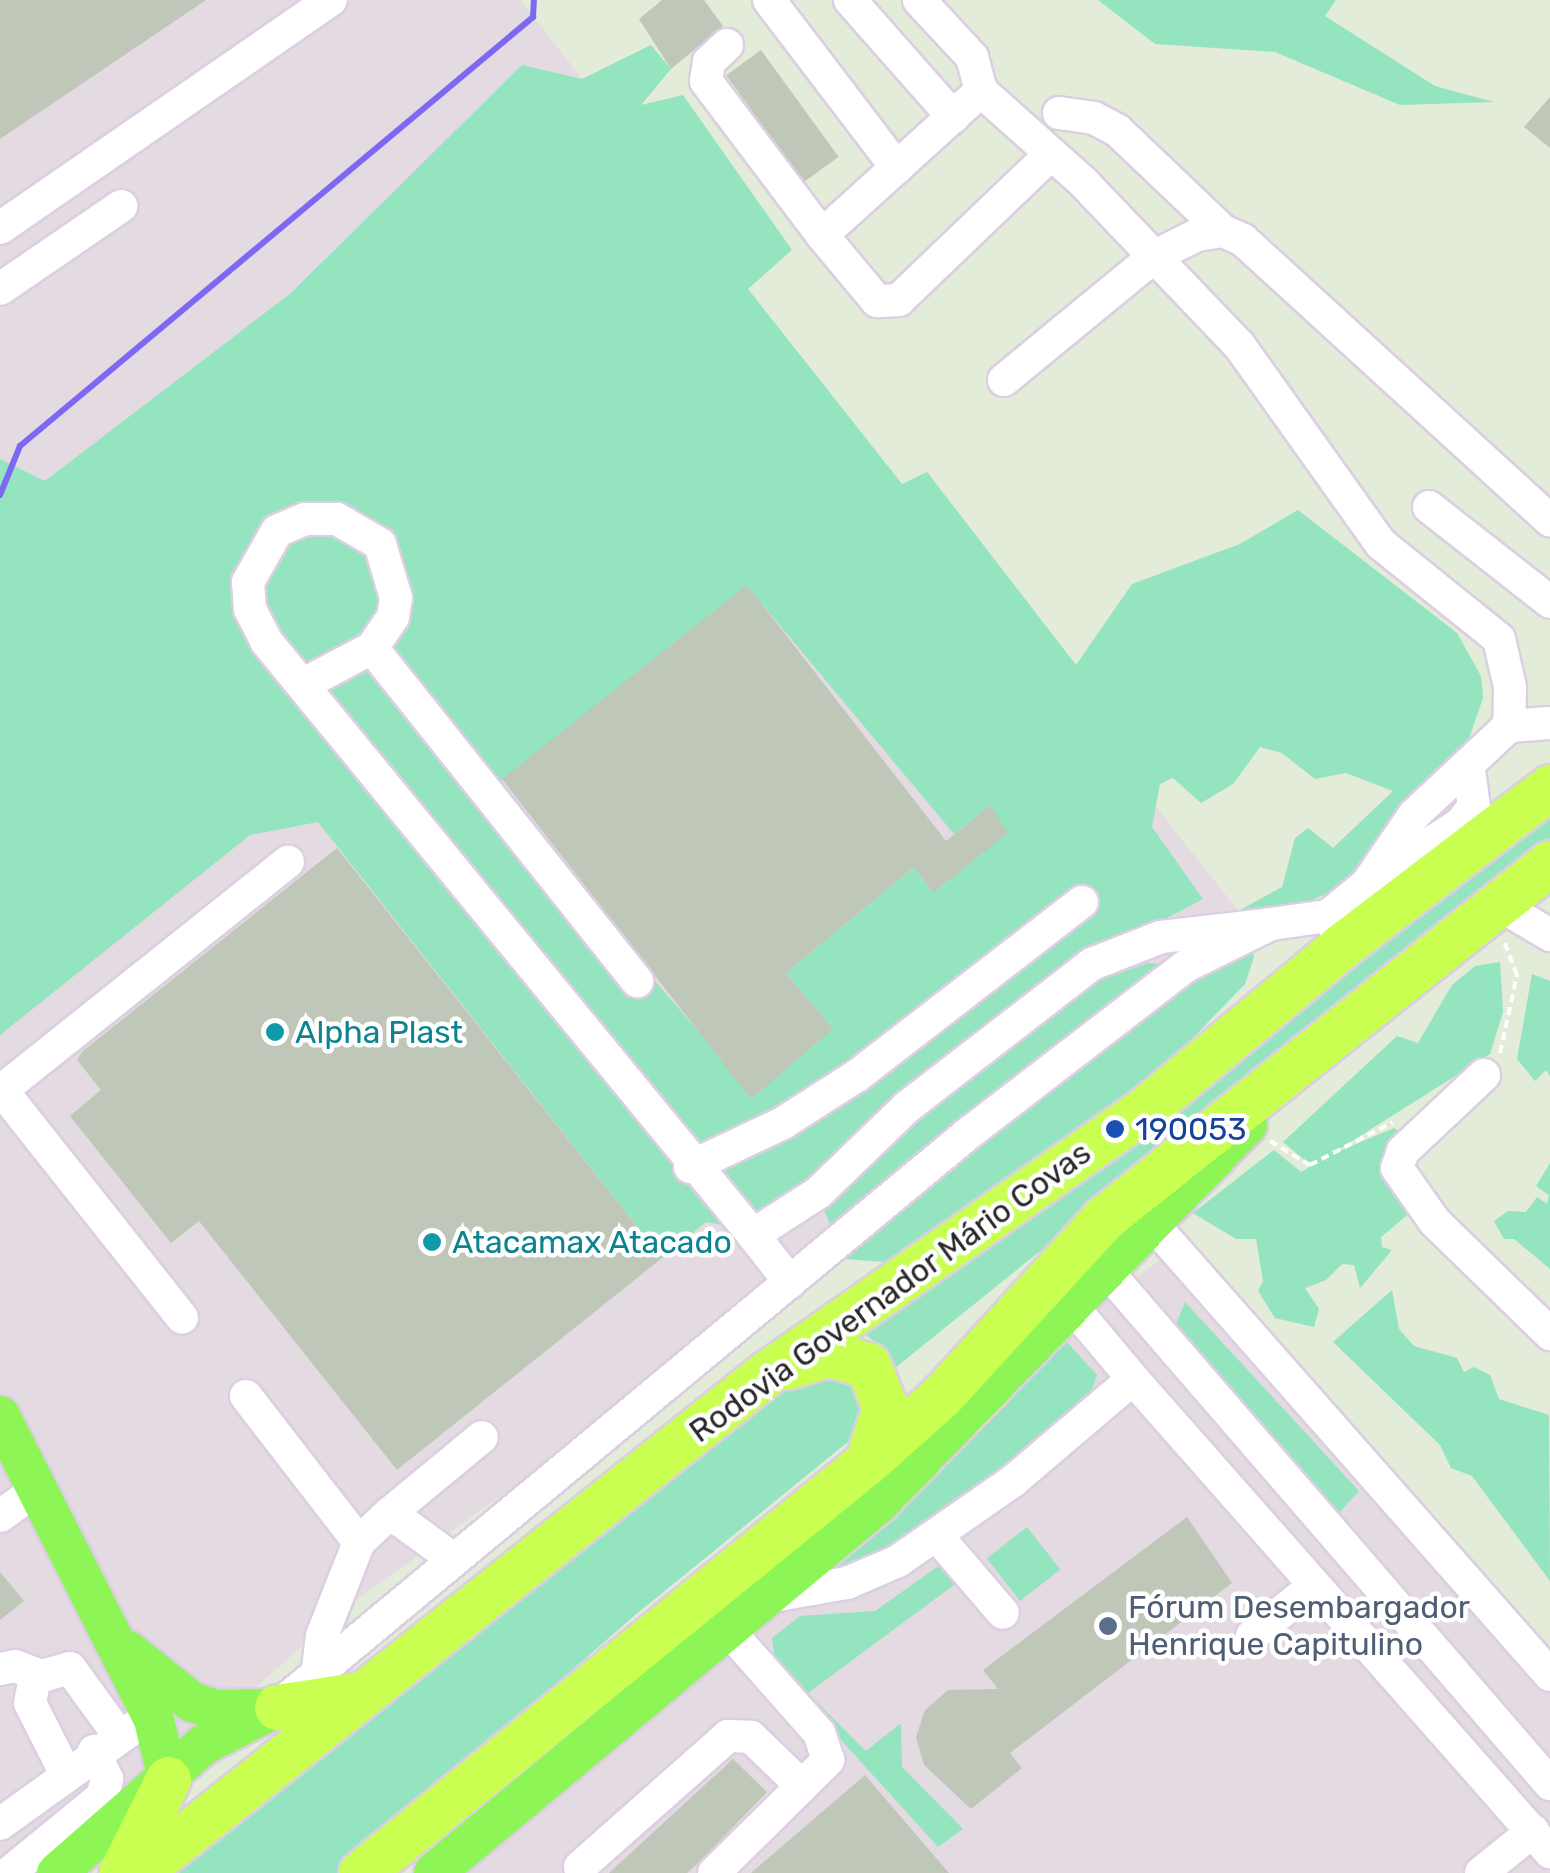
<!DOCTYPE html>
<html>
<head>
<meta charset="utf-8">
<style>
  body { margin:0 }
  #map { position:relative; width:1550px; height:1873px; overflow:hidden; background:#e3ebd9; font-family:Rubik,sans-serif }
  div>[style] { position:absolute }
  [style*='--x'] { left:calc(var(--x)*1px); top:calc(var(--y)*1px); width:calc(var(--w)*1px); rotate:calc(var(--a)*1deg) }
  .industrial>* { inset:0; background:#e3dae2 }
  .green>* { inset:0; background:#93e4bf; transform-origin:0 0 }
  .stream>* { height:6px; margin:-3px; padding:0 3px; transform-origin:3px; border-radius:3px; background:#7c68f2 }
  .building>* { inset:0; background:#bfc7b9; transform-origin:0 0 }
  .path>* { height:4px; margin-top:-2px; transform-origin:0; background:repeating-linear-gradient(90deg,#fff 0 8px,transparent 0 13px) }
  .roads { filter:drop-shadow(2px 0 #dccfe2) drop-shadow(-2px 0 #dccfe2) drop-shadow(0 2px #dccfe2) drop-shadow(0 -2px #dccfe2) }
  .minor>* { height:32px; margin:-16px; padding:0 16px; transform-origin:16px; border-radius:16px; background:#fff }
  .major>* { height:40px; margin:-20px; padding:0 20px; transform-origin:20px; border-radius:20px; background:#8df555 }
  .highway>* { height:45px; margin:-22.5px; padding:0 22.5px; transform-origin:22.5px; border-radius:22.5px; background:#c8ff51 }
  .dots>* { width:28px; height:28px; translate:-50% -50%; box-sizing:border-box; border:5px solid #fff; border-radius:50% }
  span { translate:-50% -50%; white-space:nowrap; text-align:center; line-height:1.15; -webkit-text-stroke:9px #fff; paint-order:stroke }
  .culture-label { font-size:32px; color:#0d838f }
  .left { translate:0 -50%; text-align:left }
  .transit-label { font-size:32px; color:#164399 }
  .street-label { font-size:32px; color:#282828 }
  .service-label { font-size:32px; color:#4e5e75 }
</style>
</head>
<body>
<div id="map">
  <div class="industrial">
    <div style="clip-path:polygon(0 0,520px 0,1250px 926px,830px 1258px,344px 1609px,46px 1873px,0 1873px)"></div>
    <div style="clip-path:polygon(1180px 1245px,1550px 1677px,1550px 1873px,448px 1873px,1069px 1328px)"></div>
  </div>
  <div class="green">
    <div style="clip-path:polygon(1098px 0,1336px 0,1325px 16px,1435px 86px,1494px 102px,1400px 105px,1275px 52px,1155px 44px)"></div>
    <div style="clip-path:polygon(evenodd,651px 45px,671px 69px,641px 105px,683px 95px,792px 250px,748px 289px,902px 484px,927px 472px,1076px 665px,1132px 584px,1240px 544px,1298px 510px,1457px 633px,1481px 676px,1483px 698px,1464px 753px,1342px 887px,1250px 927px,1254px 957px,1245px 984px,1107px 1127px,884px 1262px,831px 1258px,1249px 925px,1238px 911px,1282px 887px,1295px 838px,1308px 828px,1333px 848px,1393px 791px,1346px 773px,1315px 779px,1282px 753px,1260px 747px,1233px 784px,1201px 803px,1173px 778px,1160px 784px,1152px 827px,1203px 899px,1167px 918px,752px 1230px,706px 1222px,662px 1258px,318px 822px,250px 835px,0 1035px,0 459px,45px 481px,291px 293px,522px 65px,582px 79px,651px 45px,747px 586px,954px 834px,990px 805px,1007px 833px,933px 893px,914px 867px,786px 973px,833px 1029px,704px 1038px,491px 789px,747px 586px)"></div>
    <div style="clip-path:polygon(1550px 814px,1550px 840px,895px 1368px,885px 1349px,867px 1336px,841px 1332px,1176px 1110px)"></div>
    <div style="clip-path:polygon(1500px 962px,1503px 1012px,1490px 1054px,1330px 1155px,1394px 1128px,1406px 1135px,1411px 1212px,1381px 1237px,1382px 1247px,1392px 1250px,1360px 1288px,1354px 1265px,1342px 1264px,1326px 1280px,1305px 1288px,1319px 1309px,1314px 1327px,1275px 1318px,1258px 1291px,1263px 1281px,1256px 1239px,1236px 1239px,1193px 1213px,1274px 1150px,1301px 1172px,1318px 1162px,1307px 1162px,1283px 1142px,1397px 1036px,1418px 1043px,1452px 985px,1475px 966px)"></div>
    <div style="clip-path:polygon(1148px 963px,1182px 966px,832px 1228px,823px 1208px,885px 1140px,1080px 987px)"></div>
    <div style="clip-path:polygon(1532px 974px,1550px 981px,1550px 1076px,1546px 1070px,1535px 1081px,1517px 1059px)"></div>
    <div style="clip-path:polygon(1550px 1163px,1550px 1269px,1514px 1239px,1504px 1239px,1494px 1221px,1508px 1211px,1526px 1212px,1537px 1197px,1547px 1204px,1549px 1195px,1536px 1186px)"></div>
    <div style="clip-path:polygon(1392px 1290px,1399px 1329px,1414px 1346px,1457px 1358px,1464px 1372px,1474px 1367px,1490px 1375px,1499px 1399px,1549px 1415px,1550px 1581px,1472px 1476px,1451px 1468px,1440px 1445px,1333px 1342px)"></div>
    <div style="clip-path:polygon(1185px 1302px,1359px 1491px,1323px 1530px,1175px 1327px)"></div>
    <div style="clip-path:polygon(1067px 1342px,1097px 1375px,1086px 1407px,891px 1561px,810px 1582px)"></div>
    <div style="clip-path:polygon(797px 1371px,845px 1378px,859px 1392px,865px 1428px,634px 1616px,339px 1873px,165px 1873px)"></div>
    <div style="left:1027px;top:1527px;width:54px;height:51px;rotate:52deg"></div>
    <div style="clip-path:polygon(947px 1560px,962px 1579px,808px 1693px,866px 1751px,901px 1723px,902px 1767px,963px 1829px,938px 1847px,776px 1668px,772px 1638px,800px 1616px,875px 1611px)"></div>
  </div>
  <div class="stream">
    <div style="--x:0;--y:495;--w:53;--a:-67.8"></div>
    <div style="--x:20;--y:446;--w:669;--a:-39.9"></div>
    <div style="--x:533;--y:17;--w:17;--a:-87"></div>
  </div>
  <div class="building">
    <div style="clip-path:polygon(0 0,206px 0,0 139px)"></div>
    <div style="clip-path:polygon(662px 0,704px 0,723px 26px,671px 69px,639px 19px)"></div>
    <div style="left:761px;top:50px;width:132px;height:43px;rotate:54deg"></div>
    <div style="clip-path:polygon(1550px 97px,1550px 148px,1524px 127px)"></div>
    <div style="clip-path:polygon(747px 585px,946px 841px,990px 805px,1008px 833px,933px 893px,914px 867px,786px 973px,833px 1029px,751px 1099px,502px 779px)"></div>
    <div style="clip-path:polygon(337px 848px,662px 1258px,397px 1470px,199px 1221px,171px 1243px,70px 1116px,101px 1090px,77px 1060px,83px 1051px)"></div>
    <div style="clip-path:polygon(1187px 1517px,1232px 1583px,1010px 1753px,1022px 1768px,971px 1809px,924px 1765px,916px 1737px,925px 1710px,948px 1690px,998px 1689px,983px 1670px)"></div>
    <div style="clip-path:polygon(0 1572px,24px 1601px,0 1620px)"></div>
    <div style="clip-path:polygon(733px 1759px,767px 1792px,696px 1865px,687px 1873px,609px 1873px)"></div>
    <div style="clip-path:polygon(865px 1775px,949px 1873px,751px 1873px)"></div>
  </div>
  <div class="path">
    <div style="--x:1500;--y:1053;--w:80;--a:-77.7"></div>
    <div style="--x:1517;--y:975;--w:34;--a:-111"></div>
    <div style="--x:1270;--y:1141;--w:47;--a:31"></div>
    <div style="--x:1310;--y:1165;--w:93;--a:-27.4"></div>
  </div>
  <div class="roads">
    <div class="minor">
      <div style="--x:769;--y:0;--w:211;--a:52.7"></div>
      <div style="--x:850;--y:0;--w:156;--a:48.6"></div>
      <div style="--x:919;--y:0;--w:78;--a:47.1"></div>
      <div style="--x:972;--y:57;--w:35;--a:75"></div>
      <div style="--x:727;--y:45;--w:25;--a:137"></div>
      <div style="--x:709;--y:62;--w:19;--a:99"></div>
      <div style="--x:706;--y:81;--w:193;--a:53"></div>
      <div style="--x:1059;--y:113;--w:35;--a:8"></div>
      <div style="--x:1094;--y:118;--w:27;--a:28"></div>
      <div style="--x:1118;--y:131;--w:145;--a:43.6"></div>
      <div style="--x:1051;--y:154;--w:211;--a:136.2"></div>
      <div style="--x:899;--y:300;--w:22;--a:177"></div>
      <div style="--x:877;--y:301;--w:86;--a:-129.8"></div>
      <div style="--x:822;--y:235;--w:215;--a:-42.2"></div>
      <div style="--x:981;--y:91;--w:137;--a:41.7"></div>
      <div style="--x:1083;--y:182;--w:226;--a:46.3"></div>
      <div style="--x:1239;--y:345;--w:244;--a:54.5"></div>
      <div style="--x:1381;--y:544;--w:151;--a:38.8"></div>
      <div style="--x:1499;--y:639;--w:49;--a:77.1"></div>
      <div style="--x:1510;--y:687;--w:39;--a:91"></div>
      <div style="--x:1509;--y:726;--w:130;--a:136.9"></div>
      <div style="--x:1414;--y:815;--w:83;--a:124.3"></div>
      <div style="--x:1367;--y:884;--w:50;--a:140.6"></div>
      <div style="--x:0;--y:228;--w:402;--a:-34.6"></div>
      <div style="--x:0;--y:289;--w:147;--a:-34.4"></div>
      <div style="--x:1004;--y:380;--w:195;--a:-39.4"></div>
      <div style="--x:1155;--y:256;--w:47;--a:-26.6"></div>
      <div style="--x:1197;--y:235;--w:26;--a:-9"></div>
      <div style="--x:1223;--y:231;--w:22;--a:24"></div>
      <div style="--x:1243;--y:240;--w:416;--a:42.4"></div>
      <div style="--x:1429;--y:507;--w:154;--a:38.1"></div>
      <div style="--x:372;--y:648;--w:37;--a:-56"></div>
      <div style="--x:393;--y:617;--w:19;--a:-81"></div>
      <div style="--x:396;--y:598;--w:56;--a:-106.5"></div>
      <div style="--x:380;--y:544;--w:50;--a:-149.8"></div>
      <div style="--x:337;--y:519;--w:32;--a:180"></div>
      <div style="--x:305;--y:519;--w:30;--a:157"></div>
      <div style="--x:277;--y:531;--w:59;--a:119.6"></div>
      <div style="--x:248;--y:582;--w:27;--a:86"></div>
      <div style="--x:250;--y:609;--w:36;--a:63"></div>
      <div style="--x:266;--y:641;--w:768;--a:50.65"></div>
      <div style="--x:753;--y:1235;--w:77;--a:-32.9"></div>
      <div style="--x:818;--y:1193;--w:124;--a:-44"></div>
      <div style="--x:907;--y:1107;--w:234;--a:-37.7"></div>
      <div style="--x:1092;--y:964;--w:74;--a:-21.4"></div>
      <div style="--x:1161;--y:937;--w:111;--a:-6.7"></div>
      <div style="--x:304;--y:684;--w:77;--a:-27.9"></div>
      <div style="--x:372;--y:648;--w:426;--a:51.5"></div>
      <div style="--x:1509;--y:726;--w:41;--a:-4.2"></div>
      <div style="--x:1367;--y:884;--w:111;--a:-32.8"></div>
      <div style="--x:1460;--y:824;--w:22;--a:-51"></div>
      <div style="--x:1474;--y:807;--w:43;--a:-97.9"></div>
      <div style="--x:1498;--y:904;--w:61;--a:30.8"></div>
      <div style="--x:1484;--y:1075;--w:111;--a:136.8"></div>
      <div style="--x:1403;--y:1151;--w:18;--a:109"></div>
      <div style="--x:1397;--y:1168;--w:66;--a:54.9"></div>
      <div style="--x:1435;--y:1222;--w:161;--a:44.2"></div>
      <div style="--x:0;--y:1088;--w:293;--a:51.6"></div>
      <div style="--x:2;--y:1090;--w:366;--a:-38.6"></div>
      <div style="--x:690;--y:1167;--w:103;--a:-25.3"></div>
      <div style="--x:783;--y:1123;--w:89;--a:-32.6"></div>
      <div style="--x:858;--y:1075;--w:283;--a:-37.7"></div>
      <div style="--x:1150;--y:1221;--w:605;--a:48.62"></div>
      <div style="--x:753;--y:1235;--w:60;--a:51.8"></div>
      <div style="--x:1105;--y:1269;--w:681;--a:49.17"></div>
      <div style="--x:1071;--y:1305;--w:97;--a:50"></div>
      <div style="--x:246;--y:1396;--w:185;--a:52.3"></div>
      <div style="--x:359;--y:1542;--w:101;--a:111.5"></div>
      <div style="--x:322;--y:1636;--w:35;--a:97"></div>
      <div style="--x:390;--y:1513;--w:119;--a:-39.6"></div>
      <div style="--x:0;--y:1516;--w:47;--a:-35.4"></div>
      <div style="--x:937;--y:1536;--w:101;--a:49.4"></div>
      <div style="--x:359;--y:1542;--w:42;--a:-43.1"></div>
      <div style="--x:390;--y:1513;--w:77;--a:36"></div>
      <div style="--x:772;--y:1596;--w:76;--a:-9.8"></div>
      <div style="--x:847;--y:1583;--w:56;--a:-23.3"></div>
      <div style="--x:898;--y:1561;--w:140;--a:-34.8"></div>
      <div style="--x:1013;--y:1481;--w:157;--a:-40.4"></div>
      <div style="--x:1133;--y:1379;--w:631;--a:48.6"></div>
      <div style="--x:1252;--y:1636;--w:76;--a:-39.1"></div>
      <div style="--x:0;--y:1669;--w:15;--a:-11"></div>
      <div style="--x:15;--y:1666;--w:26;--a:21"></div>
      <div style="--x:277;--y:1707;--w:899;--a:-39.68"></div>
      <div style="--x:969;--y:1133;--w:274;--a:-37.6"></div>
      <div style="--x:1186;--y:966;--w:95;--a:-26.3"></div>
      <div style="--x:1271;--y:924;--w:58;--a:-8"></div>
      <div style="--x:1328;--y:916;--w:18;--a:61"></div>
      <div style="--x:65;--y:1772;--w:77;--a:-116.9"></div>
      <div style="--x:30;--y:1703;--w:25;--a:-79"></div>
      <div style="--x:35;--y:1678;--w:36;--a:-16"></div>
      <div style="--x:70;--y:1668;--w:82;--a:54"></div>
      <div style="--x:0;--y:1824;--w:170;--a:-35.7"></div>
      <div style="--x:580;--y:1867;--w:198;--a:-41.5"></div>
      <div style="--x:728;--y:1736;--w:23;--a:2"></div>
      <div style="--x:751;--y:1737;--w:71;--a:43.9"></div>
      <div style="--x:9;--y:1873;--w:120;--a:-39.3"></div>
      <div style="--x:102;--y:1797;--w:19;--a:-74"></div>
      <div style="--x:107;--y:1779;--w:31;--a:-115"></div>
      <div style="--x:714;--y:1873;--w:161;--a:-44.7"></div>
      <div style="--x:828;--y:1760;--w:28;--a:-108"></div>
      <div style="--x:819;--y:1733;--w:136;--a:-131.4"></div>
      <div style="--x:1481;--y:1873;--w:67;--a:-38.9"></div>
    </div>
    <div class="major">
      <div style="--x:0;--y:1416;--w:341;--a:63.1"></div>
      <div style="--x:154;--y:1720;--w:61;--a:76.7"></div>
      <div style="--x:128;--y:1651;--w:82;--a:38.6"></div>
      <div style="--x:192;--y:1702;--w:25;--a:18"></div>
      <div style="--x:216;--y:1710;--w:44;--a:-1.3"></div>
      <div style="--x:57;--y:1873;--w:194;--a:-41.2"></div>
      <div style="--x:203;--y:1745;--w:83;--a:-27.2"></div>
      <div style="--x:434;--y:1873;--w:577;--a:-39.73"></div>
      <div style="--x:878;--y:1504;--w:529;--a:-45.77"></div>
    </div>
    <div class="highway">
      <div style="--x:789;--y:1366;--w:41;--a:-17.1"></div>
      <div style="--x:828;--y:1354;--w:41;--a:15.4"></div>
      <div style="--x:868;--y:1365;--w:45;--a:68"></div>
      <div style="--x:885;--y:1407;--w:56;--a:107.8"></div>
      <div style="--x:277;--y:1707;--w:86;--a:-8.7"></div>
      <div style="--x:121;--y:1873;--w:105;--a:-63.4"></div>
      <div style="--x:138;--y:1873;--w:804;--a:-38.48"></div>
      <div style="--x:767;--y:1373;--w:458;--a:-34.9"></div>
      <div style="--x:1143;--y:1111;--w:261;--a:-39.7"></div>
      <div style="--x:1344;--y:944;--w:259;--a:-37.3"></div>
      <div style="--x:361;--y:1873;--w:652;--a:-39.09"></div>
      <div style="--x:867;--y:1462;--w:99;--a:-41.7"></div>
      <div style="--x:941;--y:1396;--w:241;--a:-47.5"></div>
      <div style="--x:1104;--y:1218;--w:570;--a:-38.52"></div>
    </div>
  </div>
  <div class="dots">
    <div style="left:275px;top:1032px;background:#0f9aa8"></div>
    <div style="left:1115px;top:1129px;background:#1a4fb4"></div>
    <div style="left:432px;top:1242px;background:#0f9aa8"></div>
    <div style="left:1108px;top:1626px;background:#5c6f8a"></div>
  </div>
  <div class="culture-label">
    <span class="left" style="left:295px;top:1032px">Alpha Plast</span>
    <span class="left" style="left:452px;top:1242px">Atacamax Atacado</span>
  </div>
  <div class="transit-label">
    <span class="left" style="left:1135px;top:1129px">190053</span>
  </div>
  <div class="street-label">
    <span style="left:890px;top:1292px;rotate:-36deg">Rodovia Governador Mário Covas</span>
  </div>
  <div class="service-label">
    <span class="left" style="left:1128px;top:1626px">Fórum Desembargador<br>Henrique Capitulino</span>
  </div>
</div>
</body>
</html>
